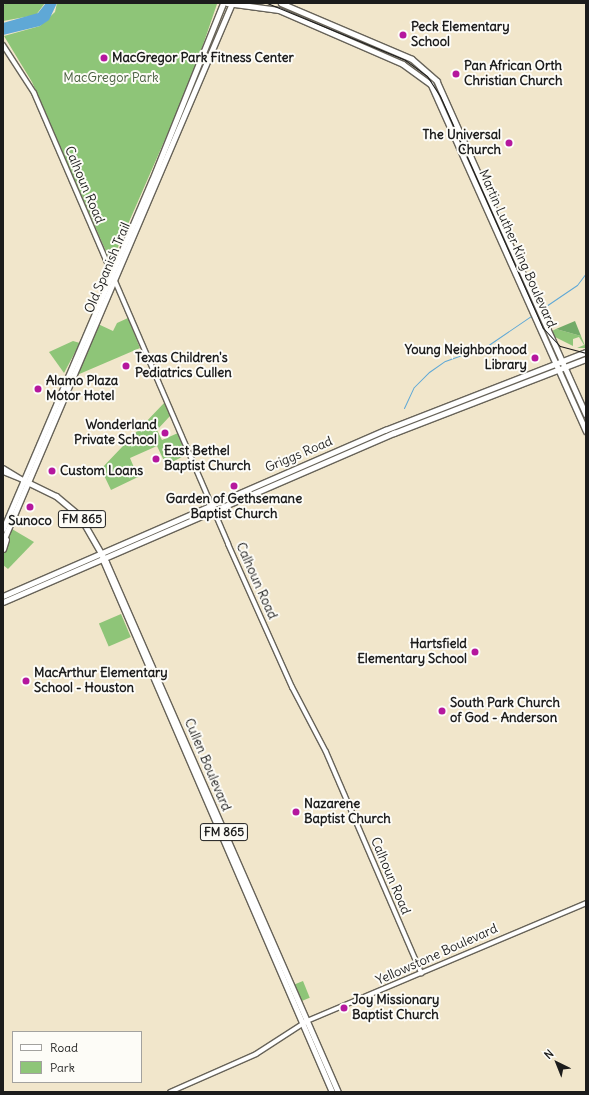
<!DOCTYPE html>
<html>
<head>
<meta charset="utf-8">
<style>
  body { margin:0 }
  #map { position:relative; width:589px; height:1095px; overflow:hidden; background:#f1e6cb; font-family:Delius,sans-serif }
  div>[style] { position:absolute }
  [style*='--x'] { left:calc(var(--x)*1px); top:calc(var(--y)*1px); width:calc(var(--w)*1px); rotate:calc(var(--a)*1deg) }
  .green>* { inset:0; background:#8ec578; transform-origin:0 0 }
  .forest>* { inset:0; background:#72aa68 }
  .water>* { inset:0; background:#5fa8d6 }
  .stream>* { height:1px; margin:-0.5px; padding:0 0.5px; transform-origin:0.5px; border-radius:0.5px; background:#5fa8d6 }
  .roads { filter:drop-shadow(1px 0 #676359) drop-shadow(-1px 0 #676359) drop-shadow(0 1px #676359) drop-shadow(0 -1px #676359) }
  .tertiary>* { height:4px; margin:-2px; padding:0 2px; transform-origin:2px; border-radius:2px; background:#fff }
  .secondary>* { height:4.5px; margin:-2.25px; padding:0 2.25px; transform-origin:2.25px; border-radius:2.25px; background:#fff }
  .primary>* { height:5px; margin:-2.5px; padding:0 2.5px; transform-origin:2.5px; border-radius:2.5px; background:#fff }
  .tram>* { height:1px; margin:-0.5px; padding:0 0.5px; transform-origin:0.5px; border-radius:0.5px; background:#1c1c1c }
  .dots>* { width:11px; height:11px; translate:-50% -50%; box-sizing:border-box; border:2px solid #fdfcf7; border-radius:50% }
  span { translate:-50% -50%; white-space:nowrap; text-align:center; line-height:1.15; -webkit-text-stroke:4px #fdfcf7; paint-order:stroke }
  .shield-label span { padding:1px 3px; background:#fdfcf7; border:1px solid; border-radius:3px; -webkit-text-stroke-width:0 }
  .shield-label { font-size:12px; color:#1c1c1c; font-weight:700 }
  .poi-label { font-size:13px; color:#1c1c1c; font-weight:700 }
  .left { translate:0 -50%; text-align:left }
  .right { translate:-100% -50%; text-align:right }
  .park-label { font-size:13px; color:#4a6041 }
  .street-label { font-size:13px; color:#1c1c1c }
  .frame { position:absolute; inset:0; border:4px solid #1c1c1c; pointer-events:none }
  .legend { position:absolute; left:12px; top:1031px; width:130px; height:52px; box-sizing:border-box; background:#fdfcf7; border:1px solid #a3a29f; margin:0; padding:5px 7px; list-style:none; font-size:12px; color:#1c1c1c }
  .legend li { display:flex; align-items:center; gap:8px; height:20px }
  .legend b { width:20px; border:1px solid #a3a29f }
  .north { position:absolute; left:537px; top:1043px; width:40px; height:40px; -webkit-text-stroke:3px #fdfcf7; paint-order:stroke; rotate:317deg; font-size:11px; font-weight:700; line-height:16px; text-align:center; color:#1c1c1c }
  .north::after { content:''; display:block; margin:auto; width:14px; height:18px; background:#1c1c1c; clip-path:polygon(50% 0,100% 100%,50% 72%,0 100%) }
</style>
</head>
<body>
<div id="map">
  <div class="green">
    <div style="clip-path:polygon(7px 3px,45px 3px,36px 15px,3px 21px,3px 5px)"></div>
    <div style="clip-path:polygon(57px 3px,217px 4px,191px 80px,111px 263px,32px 82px,4px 36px,40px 26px,55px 12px)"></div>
    <div style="clip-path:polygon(128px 318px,140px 348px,77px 375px,98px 324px,113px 331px,117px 323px)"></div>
    <div style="clip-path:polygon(556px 329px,581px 336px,586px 348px,577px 348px,584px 345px,579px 337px,573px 339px,573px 346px,555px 337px,552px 331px)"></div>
    <div style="clip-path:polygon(73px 341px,80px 343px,64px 373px,49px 352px)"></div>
    <div style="clip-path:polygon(165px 402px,170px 416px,157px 430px,162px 440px,178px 433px,186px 455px,166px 465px,157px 446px,130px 458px,138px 477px,111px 490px,101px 469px)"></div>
    <div style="clip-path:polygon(12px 529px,34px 542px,8px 569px,3px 565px,3px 553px)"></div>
    <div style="left:121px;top:614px;width:25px;height:24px;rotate:67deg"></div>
    <div style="left:303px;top:981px;width:18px;height:10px;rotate:68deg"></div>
  </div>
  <div class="forest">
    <div style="clip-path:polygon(575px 321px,581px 336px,556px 329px)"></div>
  </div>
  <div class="water">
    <div style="clip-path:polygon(46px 3px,57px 3px,49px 20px,40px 26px,3px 35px,3px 23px,38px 13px)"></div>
  </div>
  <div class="stream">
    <div style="--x:543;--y:308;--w:41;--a:-34.1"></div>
    <div style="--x:577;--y:285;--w:15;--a:-53"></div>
    <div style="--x:404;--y:408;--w:23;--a:-65"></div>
    <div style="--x:414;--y:387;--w:21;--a:-45"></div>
    <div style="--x:429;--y:372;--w:19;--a:-35"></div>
    <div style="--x:445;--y:361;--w:45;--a:-19.7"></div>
    <div style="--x:487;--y:346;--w:53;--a:-34.3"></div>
  </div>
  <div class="roads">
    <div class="tertiary">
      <div style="--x:3;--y:45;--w:57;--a:57.1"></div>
      <div style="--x:34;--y:93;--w:491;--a:66.7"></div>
      <div style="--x:228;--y:544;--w:157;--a:65.9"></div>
      <div style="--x:292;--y:687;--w:73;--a:62.4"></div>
      <div style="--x:326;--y:752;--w:241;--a:66.7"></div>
      <div style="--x:3;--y:468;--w:23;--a:31"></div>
      <div style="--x:3;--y:472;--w:22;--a:22"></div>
      <div style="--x:170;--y:1092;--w:94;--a:-23.8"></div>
      <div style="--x:256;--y:1054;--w:61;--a:-32.9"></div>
      <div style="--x:307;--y:1021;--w:303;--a:-22.9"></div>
    </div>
    <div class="secondary">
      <div style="--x:227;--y:3;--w:52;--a:7.7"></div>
      <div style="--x:279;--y:10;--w:135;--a:23.5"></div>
      <div style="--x:403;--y:64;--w:34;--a:36"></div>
      <div style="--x:431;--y:84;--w:380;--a:65.9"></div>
      <div style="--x:281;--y:3;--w:142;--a:23.1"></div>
      <div style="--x:412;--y:59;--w:33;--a:41"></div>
      <div style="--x:437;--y:81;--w:365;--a:65.9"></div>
      <div style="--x:3;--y:596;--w:417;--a:-23.5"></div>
      <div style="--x:385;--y:430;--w:216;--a:-21.2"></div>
      <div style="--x:3;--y:602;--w:426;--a:-23.4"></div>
      <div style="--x:394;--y:433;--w:206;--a:-21.1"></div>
    </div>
    <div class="primary">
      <div style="--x:23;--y:480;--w:37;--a:26"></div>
      <div style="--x:56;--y:496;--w:30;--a:40"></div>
      <div style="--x:79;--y:515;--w:54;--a:60.1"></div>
      <div style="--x:106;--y:562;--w:579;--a:66.36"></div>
      <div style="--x:3;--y:529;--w:379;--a:-66.9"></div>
      <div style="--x:152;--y:180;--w:191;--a:-68.1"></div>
      <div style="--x:3;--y:541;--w:585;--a:-66.94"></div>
      <div style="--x:3;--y:549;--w:10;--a:-73"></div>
      <div style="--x:102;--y:558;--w:581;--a:66.7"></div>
    </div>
  </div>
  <div class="tram">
    <div style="--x:267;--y:3;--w:149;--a:22.4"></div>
    <div style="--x:405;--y:60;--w:27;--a:36"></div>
    <div style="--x:427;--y:76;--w:24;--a:57"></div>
    <div style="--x:440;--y:96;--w:254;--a:66.1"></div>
    <div style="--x:543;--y:328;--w:25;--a:47"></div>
    <div style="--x:560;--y:346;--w:27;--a:15"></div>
  </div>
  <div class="dots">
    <div style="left:403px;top:35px;background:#b5179e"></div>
    <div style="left:104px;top:58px;background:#b5179e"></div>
    <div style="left:456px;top:74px;background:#b5179e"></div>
    <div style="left:509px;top:143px;background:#b5179e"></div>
    <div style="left:535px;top:358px;background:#b5179e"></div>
    <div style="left:126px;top:366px;background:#b5179e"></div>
    <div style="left:38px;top:389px;background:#b5179e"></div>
    <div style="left:165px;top:433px;background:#b5179e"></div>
    <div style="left:156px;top:459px;background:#b5179e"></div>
    <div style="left:52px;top:471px;background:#b5179e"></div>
    <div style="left:234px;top:486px;background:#b5179e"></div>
    <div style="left:30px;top:507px;background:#b5179e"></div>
    <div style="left:475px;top:652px;background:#b5179e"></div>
    <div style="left:26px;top:681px;background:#b5179e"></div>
    <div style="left:442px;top:711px;background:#b5179e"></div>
    <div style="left:296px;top:812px;background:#b5179e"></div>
    <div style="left:344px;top:1008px;background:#b5179e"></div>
  </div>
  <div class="shield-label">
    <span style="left:82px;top:519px">FM 865</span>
    <span style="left:224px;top:832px">FM 865</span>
  </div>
  <div class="poi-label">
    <span class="left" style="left:411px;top:35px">Peck Elementary<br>School</span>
    <span class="left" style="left:112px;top:58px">MacGregor Park Fitness Center</span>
    <span class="left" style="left:464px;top:74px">Pan African Orth<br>Christian Church</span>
    <span class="right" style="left:501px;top:143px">The Universal<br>Church</span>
    <span class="right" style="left:527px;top:358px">Young Neighborhood<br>Library</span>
    <span class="left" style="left:135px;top:366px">Texas Children's<br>Pediatrics Cullen</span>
    <span class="left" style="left:46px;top:389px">Alamo Plaza<br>Motor Hotel</span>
    <span class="right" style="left:157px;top:433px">Wonderland<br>Private School</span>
    <span class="left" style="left:164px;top:459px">East Bethel<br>Baptist Church</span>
    <span class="left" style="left:60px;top:471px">Custom Loans</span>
    <span style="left:234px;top:507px">Garden of Gethsemane<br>Baptist Church</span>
    <span style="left:30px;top:521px">Sunoco</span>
    <span class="right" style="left:467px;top:652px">Hartsfield<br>Elementary School</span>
    <span class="left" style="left:34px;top:681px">MacArthur Elementary<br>School - Houston</span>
    <span class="left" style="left:450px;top:711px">South Park Church<br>of God - Anderson</span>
    <span class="left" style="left:304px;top:812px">Nazarene<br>Baptist Church</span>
    <span class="left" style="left:352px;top:1008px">Joy Missionary<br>Baptist Church</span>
  </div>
  <div class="park-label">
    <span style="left:111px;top:78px">MacGregor Park</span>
  </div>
  <div class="street-label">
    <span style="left:84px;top:185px;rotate:67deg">Calhoun Road</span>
    <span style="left:517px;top:249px;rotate:66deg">Martin Luther King Boulevard</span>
    <span style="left:108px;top:268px;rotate:-67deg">Old Spanish Trail</span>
    <span style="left:299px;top:455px;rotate:-23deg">Griggs Road</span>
    <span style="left:256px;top:581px;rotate:66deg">Calhoun Road</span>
    <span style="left:207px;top:765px;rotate:67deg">Cullen Boulevard</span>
    <span style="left:390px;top:876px;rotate:67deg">Calhoun Road</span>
    <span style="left:437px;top:955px;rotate:-24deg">Yellowstone Boulevard</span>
  </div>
  <div class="frame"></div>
  <ul class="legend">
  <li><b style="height:5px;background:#fff"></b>Road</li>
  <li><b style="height:11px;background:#8ec578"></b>Park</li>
  </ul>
  <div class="north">N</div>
</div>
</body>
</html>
